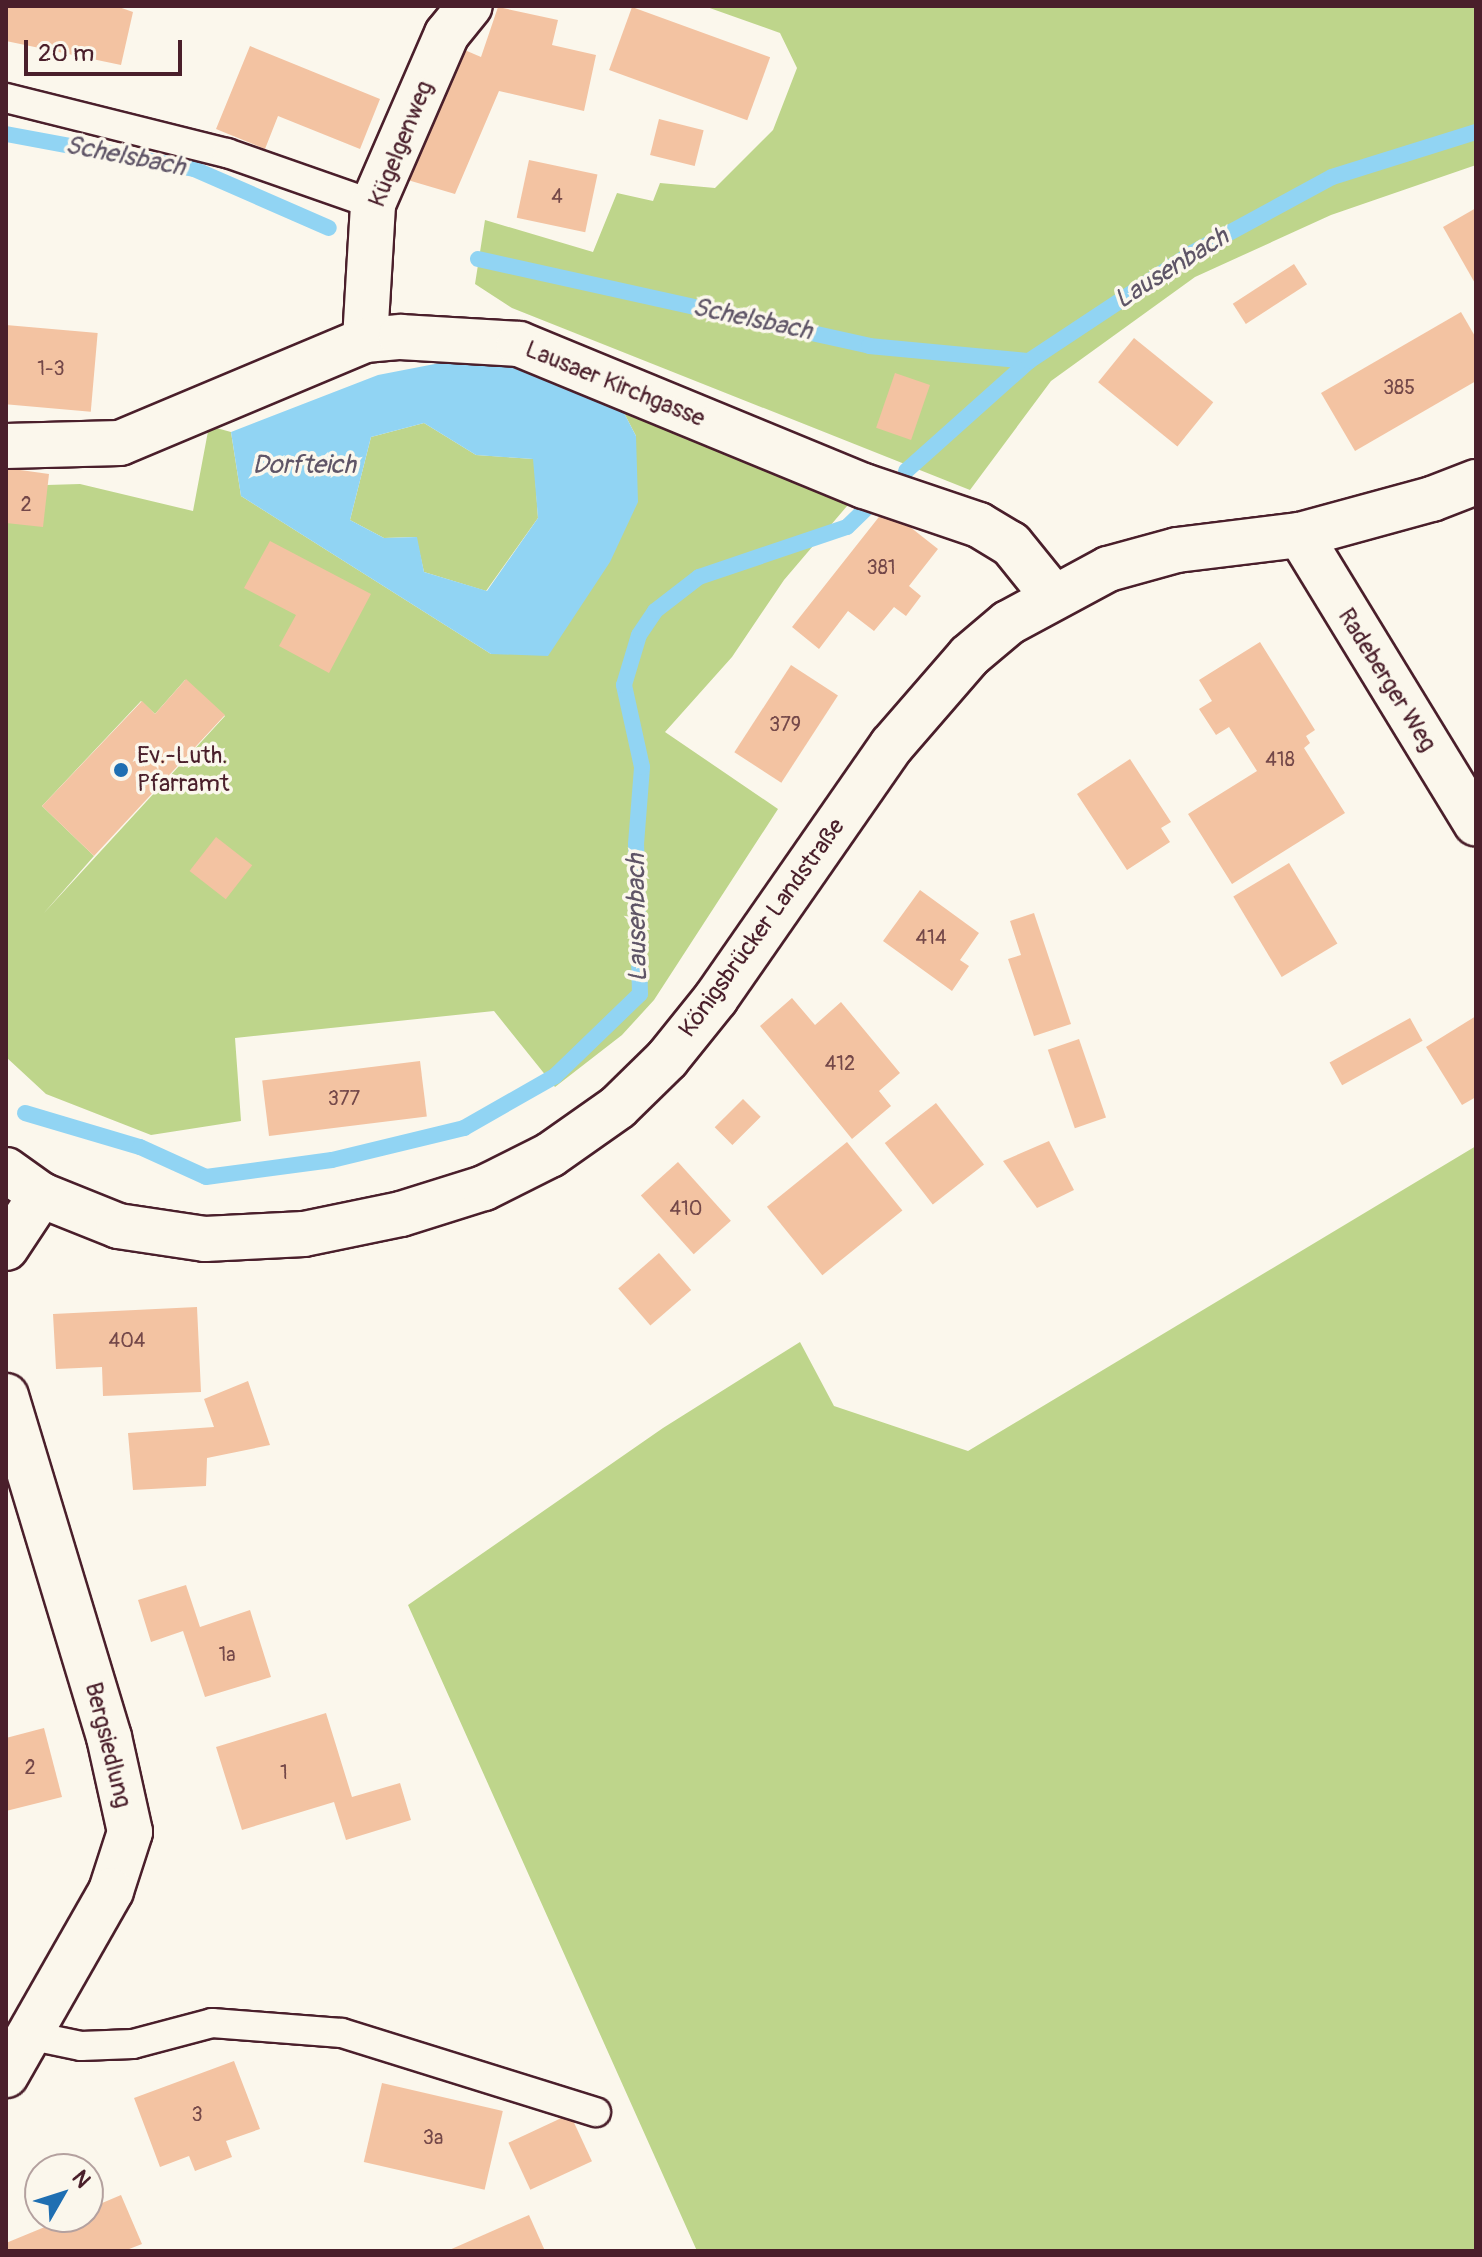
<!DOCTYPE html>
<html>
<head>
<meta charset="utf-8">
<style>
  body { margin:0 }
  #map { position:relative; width:1482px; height:2257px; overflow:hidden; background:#fbf7ec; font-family:Pangolin,sans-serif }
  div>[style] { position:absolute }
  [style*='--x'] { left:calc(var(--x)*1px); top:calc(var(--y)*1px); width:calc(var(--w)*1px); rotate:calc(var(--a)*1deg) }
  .green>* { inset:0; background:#bed58b }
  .water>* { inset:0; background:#91d4f3 }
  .stream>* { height:16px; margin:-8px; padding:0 8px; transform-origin:8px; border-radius:8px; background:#91d4f3 }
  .building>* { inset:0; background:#f3c3a2; transform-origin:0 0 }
  .roads { filter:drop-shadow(2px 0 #4a1f2b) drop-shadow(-2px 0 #4a1f2b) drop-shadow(0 2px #4a1f2b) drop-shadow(0 -2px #4a1f2b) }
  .service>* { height:28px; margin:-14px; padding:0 14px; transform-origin:14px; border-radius:14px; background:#fbf7ec }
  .minor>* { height:44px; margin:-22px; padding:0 22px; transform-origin:22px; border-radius:22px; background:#fbf7ec }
  .tertiary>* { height:44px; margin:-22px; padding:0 22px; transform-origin:22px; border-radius:22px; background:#fbf7ec }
  .secondary>* { height:44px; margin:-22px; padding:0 22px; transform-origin:22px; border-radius:22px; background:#fbf7ec }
  .dots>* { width:22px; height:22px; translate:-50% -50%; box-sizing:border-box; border:4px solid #fbf7ec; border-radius:50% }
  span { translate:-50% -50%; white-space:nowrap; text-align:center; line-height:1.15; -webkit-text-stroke:7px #fbf7ec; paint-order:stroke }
  .number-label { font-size:20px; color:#744849 }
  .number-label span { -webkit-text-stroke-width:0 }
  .street-label { font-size:24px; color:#4a1f2b }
  .poi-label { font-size:24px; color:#4a1f2b }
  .left { translate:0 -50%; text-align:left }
  .water-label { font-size:26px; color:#5f5567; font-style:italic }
  .frame { position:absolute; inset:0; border:8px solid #4a1f2b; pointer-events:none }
  .north { position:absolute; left:24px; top:2153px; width:80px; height:80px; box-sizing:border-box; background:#fbf7ec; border:2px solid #b4a19f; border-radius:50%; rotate:51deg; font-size:22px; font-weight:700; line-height:32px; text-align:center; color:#4a1f2b }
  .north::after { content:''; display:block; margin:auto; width:28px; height:36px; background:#1f6fb2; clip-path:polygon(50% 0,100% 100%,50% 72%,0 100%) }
  .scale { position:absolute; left:24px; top:40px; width:158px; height:36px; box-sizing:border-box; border:4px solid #4a1f2b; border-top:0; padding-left:10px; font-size:24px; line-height:28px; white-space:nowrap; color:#4a1f2b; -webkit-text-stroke:6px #fbf7ec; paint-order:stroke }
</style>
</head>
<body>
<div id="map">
  <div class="green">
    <div style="clip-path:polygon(704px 6px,1476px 6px,1476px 165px,1331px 215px,1195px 277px,1051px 381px,970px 490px,512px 308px,475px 284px,485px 220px,593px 252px,617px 193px,653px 201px,660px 183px,715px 188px,773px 130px,797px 68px,780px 33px)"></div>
    <div style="clip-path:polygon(evenodd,623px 411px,853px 499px,784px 580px,732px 657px,665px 732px,778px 809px,654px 1000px,622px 1035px,555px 1087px,494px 1011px,235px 1038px,241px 1121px,151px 1135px,46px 1094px,6px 1057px,6px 523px,47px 485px,80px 484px,193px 511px,209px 426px,231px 432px,241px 496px,491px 654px,636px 436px,623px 411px,185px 680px,225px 716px,43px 914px,94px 856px,42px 806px,141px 701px,155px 714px,185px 680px)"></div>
    <div style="clip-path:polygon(424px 423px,476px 455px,534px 459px,538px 518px,486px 591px,424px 572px,416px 537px,384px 538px,350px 520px,371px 437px)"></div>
    <div style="clip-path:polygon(1476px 1146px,1476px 2251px,697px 2251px,408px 1605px,663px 1428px,800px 1342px,834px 1406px,968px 1451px)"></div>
  </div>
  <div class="water">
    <div style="clip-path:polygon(evenodd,440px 363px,502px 364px,591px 392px,623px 411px,636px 436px,638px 502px,610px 562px,548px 656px,491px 654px,241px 496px,231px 432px,378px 375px,440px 363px,424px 423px,476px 455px,533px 459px,538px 518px,487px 591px,424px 572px,417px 537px,384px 538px,350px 520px,371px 437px,424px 423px)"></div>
  </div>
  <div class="stream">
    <div style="--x:6;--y:134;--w:191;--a:10.5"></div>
    <div style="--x:194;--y:169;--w:147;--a:23.6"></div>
    <div style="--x:478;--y:259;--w:401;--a:12.5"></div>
    <div style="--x:869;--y:346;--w:161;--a:5.4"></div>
    <div style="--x:906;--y:471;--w:165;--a:-41.8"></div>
    <div style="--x:1029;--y:361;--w:196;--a:-33.5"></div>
    <div style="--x:1192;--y:253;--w:159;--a:-28.5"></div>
    <div style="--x:1332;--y:177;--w:151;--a:-17.4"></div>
    <div style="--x:25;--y:1113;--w:120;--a:16.5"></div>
    <div style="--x:140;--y:1147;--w:72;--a:24.4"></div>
    <div style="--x:206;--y:1177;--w:127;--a:-7.7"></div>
    <div style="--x:332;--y:1160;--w:136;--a:-13.6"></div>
    <div style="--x:464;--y:1128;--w:105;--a:-29.7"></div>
    <div style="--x:555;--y:1076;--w:118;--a:-44"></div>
    <div style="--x:640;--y:994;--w:150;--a:-91.5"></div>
    <div style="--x:636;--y:844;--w:77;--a:-85.5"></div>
    <div style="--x:642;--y:767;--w:84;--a:-102.4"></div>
    <div style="--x:624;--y:685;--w:52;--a:-73.3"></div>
    <div style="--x:639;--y:635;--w:29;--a:-56"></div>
    <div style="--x:655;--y:611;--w:56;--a:-37.7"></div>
    <div style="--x:699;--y:577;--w:156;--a:-18.7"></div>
    <div style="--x:847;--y:527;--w:33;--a:-44"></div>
  </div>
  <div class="building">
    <div style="clip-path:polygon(6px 6px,116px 6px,133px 12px,121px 65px,6px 41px)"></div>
    <div style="clip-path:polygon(498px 7px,558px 20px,552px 45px,596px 55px,584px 111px,499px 91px,455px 194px,401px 178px,460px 48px,481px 57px)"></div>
    <div style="left:632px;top:7px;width:147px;height:67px;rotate:20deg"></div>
    <div style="clip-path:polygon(250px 46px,380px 99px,360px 149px,278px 116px,265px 149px,216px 129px)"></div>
    <div style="left:659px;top:119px;width:46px;height:37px;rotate:14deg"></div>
    <div style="left:529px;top:160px;width:70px;height:59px;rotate:12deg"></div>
    <div style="clip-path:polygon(1476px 208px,1476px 285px,1443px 227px)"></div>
    <div style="left:1294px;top:264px;width:24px;height:73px;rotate:57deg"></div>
    <div style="clip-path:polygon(1461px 312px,1476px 338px,1476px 381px,1355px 451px,1321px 393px)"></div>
    <div style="left:6px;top:325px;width:92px;height:79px;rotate:5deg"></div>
    <div style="left:1134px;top:338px;width:102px;height:57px;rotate:39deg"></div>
    <div style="left:895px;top:373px;width:37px;height:58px;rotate:19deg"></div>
    <div style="clip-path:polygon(6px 468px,49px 474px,43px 527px,6px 523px)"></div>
    <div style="clip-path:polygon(886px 508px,938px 549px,909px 586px,921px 596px,906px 616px,894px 607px,874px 631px,848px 611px,819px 649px,792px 627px)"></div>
    <div style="clip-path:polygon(270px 541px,371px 594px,329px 673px,279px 646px,296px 615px,244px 588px)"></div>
    <div style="clip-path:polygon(1260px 642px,1315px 730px,1306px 736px,1310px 743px,1304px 748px,1345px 813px,1232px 884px,1188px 814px,1257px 771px,1229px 727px,1216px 735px,1199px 709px,1212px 701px,1199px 680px)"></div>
    <div style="left:791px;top:665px;width:56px;height:104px;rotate:33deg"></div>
    <div style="clip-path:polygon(186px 679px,225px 715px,94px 856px,42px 806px,142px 701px,155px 714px)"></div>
    <div style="clip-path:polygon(1130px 759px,1171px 822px,1161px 828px,1170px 842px,1127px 870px,1077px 794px)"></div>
    <div style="left:216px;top:837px;width:46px;height:43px;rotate:38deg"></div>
    <div style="left:1289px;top:863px;width:94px;height:65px;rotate:59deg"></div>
    <div style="clip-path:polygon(920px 890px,979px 933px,960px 960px,969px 966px,952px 991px,883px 941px)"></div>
    <div style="clip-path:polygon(1034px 913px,1071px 1024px,1034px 1036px,1008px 959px,1021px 955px,1010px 921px)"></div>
    <div style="clip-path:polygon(792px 998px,815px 1025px,841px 1002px,900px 1073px,879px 1091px,891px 1106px,852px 1139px,760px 1026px)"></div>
    <div style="clip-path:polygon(1476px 1016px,1476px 1097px,1462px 1105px,1426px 1047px)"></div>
    <div style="left:1410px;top:1018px;width:26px;height:92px;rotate:61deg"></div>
    <div style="left:1079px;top:1039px;width:83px;height:33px;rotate:71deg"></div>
    <div style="left:420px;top:1061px;width:56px;height:159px;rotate:83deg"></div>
    <div style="left:743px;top:1099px;width:25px;height:40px;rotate:45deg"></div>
    <div style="left:936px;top:1103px;width:78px;height:65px;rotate:52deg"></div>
    <div style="clip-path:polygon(1049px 1141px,1074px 1190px,1037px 1208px,1003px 1161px)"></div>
    <div style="left:847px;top:1142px;width:88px;height:103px;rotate:51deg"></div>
    <div style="left:678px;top:1162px;width:79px;height:50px;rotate:48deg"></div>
    <div style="left:659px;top:1253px;width:49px;height:54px;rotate:49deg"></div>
    <div style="clip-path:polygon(197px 1307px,201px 1392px,103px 1396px,102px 1367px,56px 1369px,53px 1314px)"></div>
    <div style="clip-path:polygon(248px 1381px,270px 1445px,207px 1458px,206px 1486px,133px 1490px,128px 1433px,214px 1427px,204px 1399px)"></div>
    <div style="clip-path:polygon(186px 1585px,200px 1627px,250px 1610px,271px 1677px,205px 1697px,183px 1631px,151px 1642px,138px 1600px)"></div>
    <div style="clip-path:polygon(326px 1713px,352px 1797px,400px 1783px,411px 1820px,346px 1840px,334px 1802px,242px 1830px,216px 1747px)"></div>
    <div style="clip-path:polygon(44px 1728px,62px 1797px,6px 1811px,6px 1738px)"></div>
    <div style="clip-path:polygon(234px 2061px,260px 2129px,226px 2141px,232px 2157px,195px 2171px,189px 2156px,160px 2167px,134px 2098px)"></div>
    <div style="left:382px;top:2083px;width:124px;height:81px;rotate:13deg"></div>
    <div style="left:570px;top:2114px;width:52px;height:68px;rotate:65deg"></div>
    <div style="clip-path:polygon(121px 2195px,142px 2244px,124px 2251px,6px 2251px,6px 2243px,69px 2217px,88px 2217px,88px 2209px)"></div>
    <div style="clip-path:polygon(529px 2215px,545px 2251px,447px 2251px)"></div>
  </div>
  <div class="roads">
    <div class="service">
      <div style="--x:6;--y:98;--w:228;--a:14"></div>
      <div style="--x:227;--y:153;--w:155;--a:19.3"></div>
      <div style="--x:33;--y:2036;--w:49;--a:11.8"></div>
      <div style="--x:81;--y:2046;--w:52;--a:-2.2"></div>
      <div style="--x:133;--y:2044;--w:82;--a:-14.9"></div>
      <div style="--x:212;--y:2023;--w:130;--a:4.4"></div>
      <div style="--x:342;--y:2033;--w:266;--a:17.3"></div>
    </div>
    <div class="minor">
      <div style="--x:365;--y:340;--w:136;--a:-86.6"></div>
      <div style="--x:373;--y:204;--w:185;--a:-66.5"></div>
      <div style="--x:447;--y:34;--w:36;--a:-51"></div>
      <div style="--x:6;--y:446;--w:114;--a:-1.5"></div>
      <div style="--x:120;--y:443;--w:266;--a:-22.8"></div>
      <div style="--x:365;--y:340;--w:36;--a:-5"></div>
      <div style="--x:401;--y:337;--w:118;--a:3.4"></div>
      <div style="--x:519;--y:344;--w:373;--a:22.4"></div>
      <div style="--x:864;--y:486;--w:121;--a:18.7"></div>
      <div style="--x:979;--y:525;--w:37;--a:31"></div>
      <div style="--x:1011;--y:544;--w:67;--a:51.1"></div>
      <div style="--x:6;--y:1248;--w:64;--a:-56.6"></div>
      <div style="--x:6;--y:1396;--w:356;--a:73.2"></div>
      <div style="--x:109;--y:1737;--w:97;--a:77.5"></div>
      <div style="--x:130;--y:1832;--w:62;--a:107.9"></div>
      <div style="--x:111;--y:1891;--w:212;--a:119.7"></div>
    </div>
    <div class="tertiary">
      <div style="--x:1300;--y:535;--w:338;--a:58.6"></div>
    </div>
    <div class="secondary">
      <div style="--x:6;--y:1170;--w:43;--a:35.5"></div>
      <div style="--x:41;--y:1195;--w:83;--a:21.9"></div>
      <div style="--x:118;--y:1226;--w:88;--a:8.5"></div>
      <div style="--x:205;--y:1239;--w:99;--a:-2.9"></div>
      <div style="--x:304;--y:1234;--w:99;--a:-11.7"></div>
      <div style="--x:401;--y:1214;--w:87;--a:-17.4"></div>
      <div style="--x:484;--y:1188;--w:74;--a:-26.6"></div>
      <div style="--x:550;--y:1155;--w:83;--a:-35.2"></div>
      <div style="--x:618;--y:1107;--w:69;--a:-44.4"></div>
      <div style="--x:667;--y:1059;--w:78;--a:-51.2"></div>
      <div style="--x:716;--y:998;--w:308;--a:-55.2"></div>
      <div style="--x:892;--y:745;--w:118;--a:-49.1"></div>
      <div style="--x:969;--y:656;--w:51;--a:-40.2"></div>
      <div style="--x:1008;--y:623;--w:114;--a:-28.4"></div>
      <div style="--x:1108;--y:569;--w:72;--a:-15.4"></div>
      <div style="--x:1177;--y:550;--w:124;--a:-7"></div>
      <div style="--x:1300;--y:535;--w:137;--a:-15.3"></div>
      <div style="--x:1432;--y:499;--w:47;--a:-21.1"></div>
    </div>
  </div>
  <div class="dots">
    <div style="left:121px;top:770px;background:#1f6fb2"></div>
  </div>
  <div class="number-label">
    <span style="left:557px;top:196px">4</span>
    <span style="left:51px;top:368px">1-3</span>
    <span style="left:1399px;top:387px">385</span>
    <span style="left:26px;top:504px">2</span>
    <span style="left:881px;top:567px">381</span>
    <span style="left:785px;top:724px">379</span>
    <span style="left:1280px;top:759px">418</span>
    <span style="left:931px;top:937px">414</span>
    <span style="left:840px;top:1063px">412</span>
    <span style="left:344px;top:1098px">377</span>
    <span style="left:686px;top:1208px">410</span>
    <span style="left:127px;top:1340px">404</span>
    <span style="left:227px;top:1654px">1a</span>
    <span style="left:30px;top:1767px">2</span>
    <span style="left:284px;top:1772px">1</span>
    <span style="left:197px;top:2114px">3</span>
    <span style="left:433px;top:2137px">3a</span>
  </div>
  <div class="street-label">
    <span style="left:401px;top:144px;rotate:-68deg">Kügelgenweg</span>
    <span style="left:615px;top:384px;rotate:22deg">Lausaer Kirchgasse</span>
    <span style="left:1387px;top:680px;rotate:58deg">Radeberger Weg</span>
    <span style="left:762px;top:928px;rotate:-54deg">Königsbrücker Landstraße</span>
    <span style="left:108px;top:1745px;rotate:76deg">Bergsiedlung</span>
  </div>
  <div class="poi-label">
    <span class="left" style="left:137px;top:770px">Ev.-Luth.<br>Pfarramt</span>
  </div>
  <div class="water-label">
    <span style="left:125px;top:157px;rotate:11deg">Schelsbach</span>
    <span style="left:1172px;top:269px;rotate:-32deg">Lausenbach</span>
    <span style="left:752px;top:320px;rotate:12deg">Schelsbach</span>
    <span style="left:304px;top:466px">Dorfteich</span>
    <span style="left:638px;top:918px;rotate:-91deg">Lausenbach</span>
  </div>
  <div class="frame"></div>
  <div class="north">N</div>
  <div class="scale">20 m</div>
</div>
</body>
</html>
